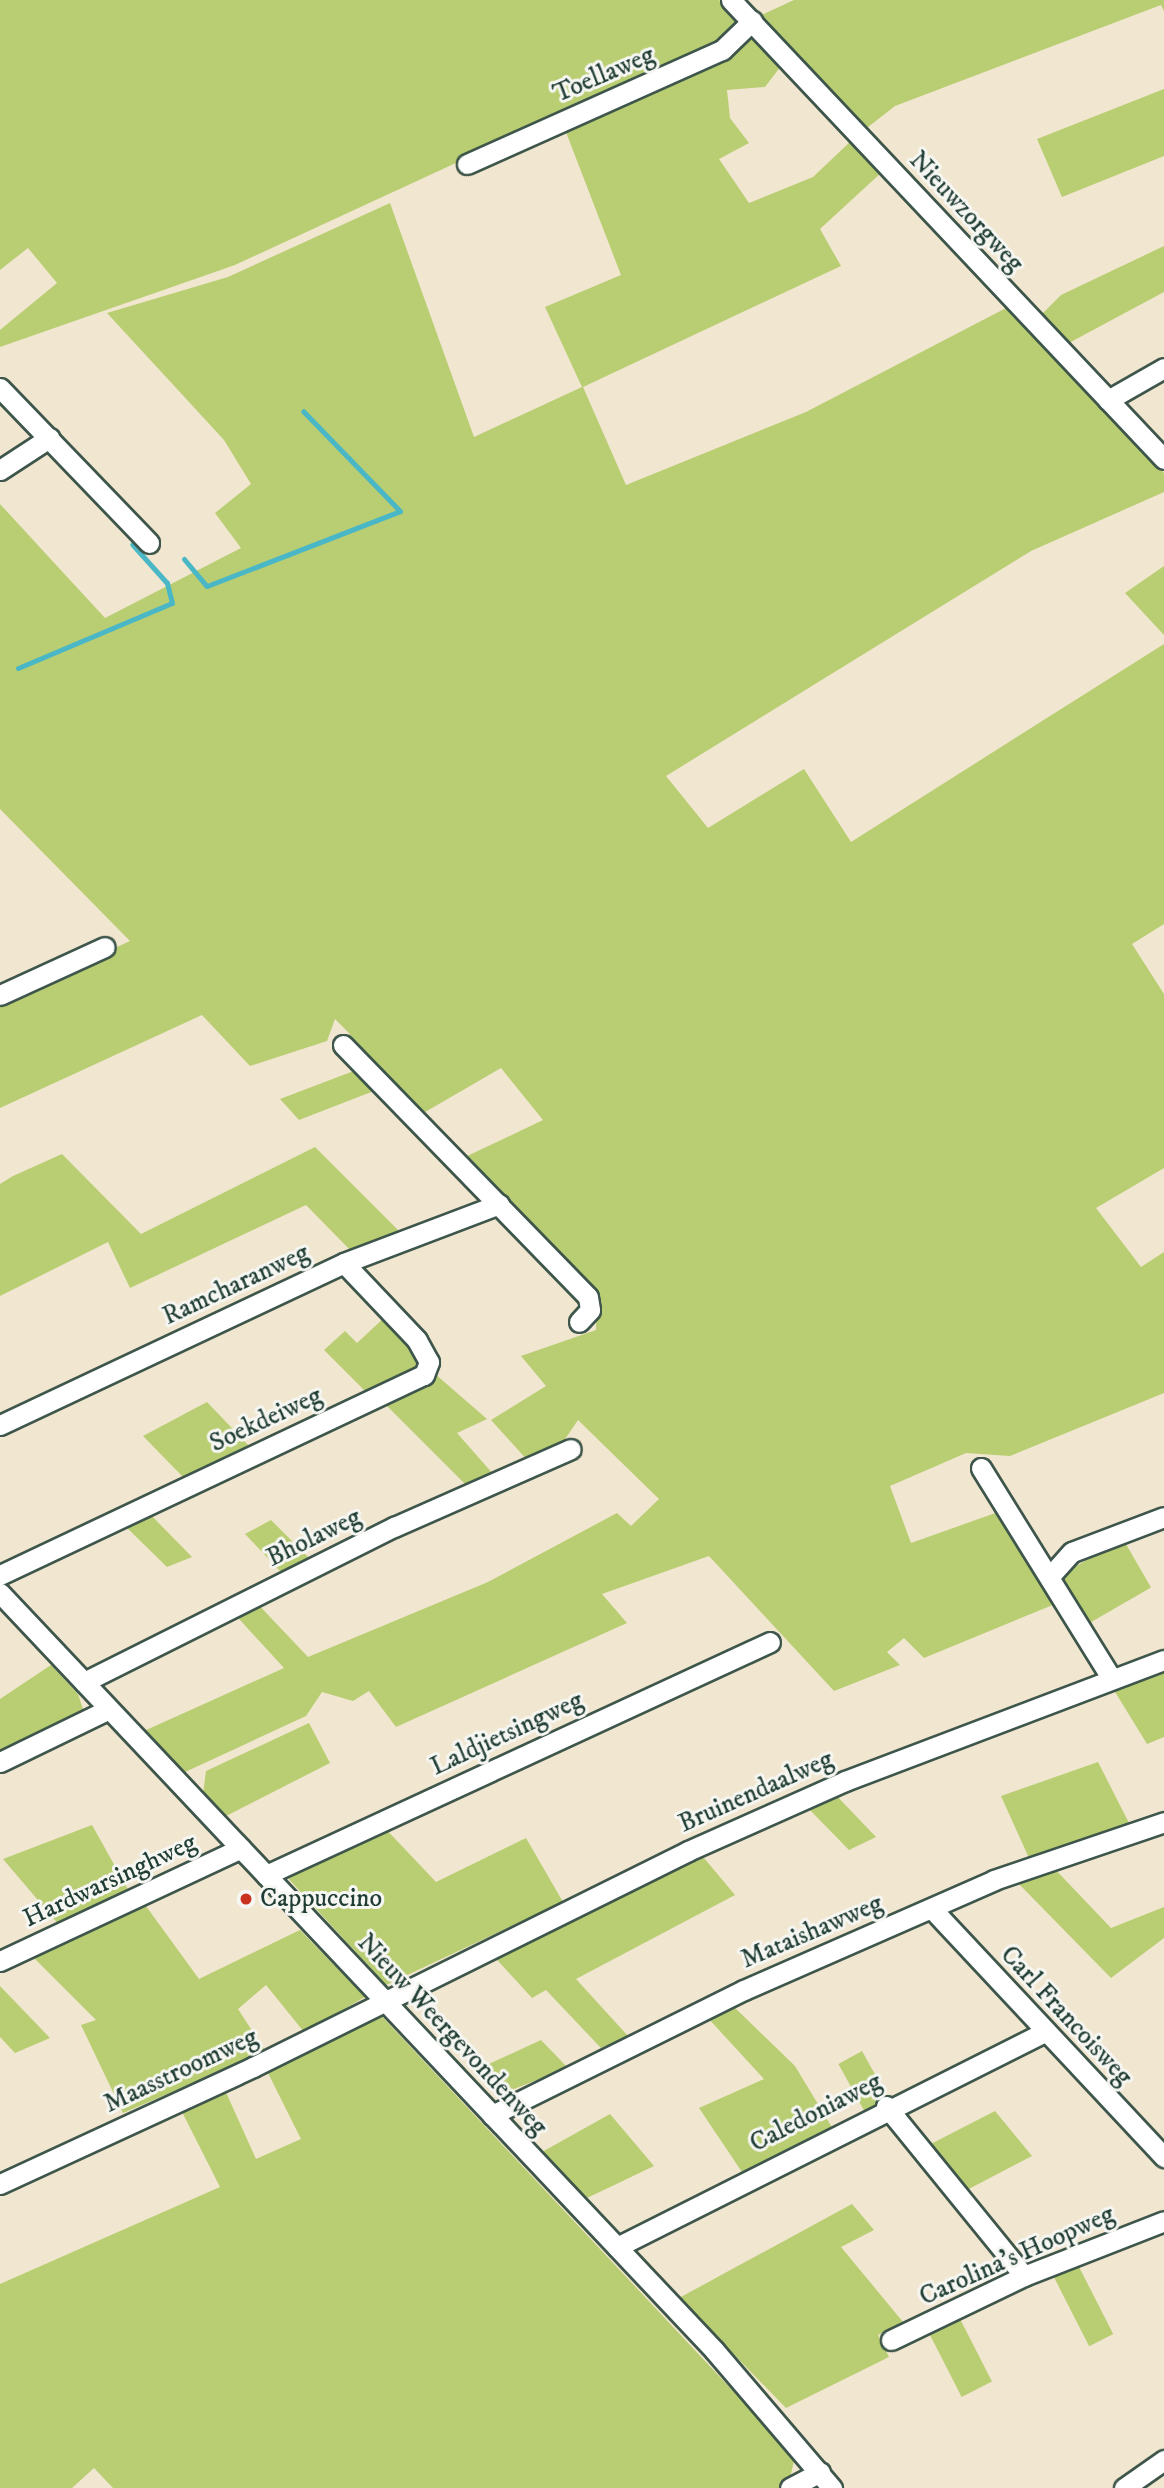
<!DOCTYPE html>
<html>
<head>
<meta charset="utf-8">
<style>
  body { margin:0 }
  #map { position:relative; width:1164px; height:2488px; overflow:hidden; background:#f1e6cf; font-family:"IM FELL DW Pica",serif }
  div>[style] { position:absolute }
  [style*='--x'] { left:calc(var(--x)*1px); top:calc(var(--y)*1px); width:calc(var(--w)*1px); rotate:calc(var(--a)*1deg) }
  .green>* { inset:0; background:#b9ce72; transform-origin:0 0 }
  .stream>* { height:5px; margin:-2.5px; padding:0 2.5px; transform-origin:2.5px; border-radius:2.5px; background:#4ab7c6 }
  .roads { filter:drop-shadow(2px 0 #3e564b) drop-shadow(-2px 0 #3e564b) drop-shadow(0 2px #3e564b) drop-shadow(0 -2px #3e564b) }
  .minor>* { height:19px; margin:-9.5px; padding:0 9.5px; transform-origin:9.5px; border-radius:9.5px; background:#fff }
  .dots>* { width:19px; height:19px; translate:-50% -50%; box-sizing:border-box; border:4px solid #f6f6f2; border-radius:50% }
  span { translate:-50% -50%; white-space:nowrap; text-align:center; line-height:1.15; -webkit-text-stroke:6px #f6f6f2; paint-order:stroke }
  .street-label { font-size:26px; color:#1f3d34 }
  .poi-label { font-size:26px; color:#1f3d34 }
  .left { translate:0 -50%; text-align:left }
</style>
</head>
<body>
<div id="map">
  <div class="green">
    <div style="clip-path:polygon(0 0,719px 0,738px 20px,729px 37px,235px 265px,0 347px,0 330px,57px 283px,28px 248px,0 270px)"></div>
    <div style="clip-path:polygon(794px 0,1164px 0,1164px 11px,1161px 5px,895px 106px,863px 131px,757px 17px)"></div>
    <div style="clip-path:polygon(751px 35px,781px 66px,765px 87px,727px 90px,730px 118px,749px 143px,719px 159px,749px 203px,813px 177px,852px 140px,882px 172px,820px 229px,841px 266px,583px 387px,626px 485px,806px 412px,1008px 307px,1164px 473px,1164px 492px,1031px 551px,666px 776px,708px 828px,804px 769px,851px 842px,1164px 644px,1164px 924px,1132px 944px,1164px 994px,1164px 1168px,1096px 1208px,1141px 1267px,1164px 1252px,1164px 1393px,1010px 1456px,966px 1453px,890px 1486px,911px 1543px,1001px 1511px,1060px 1602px,924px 1658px,904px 1638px,887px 1652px,900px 1665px,834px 1691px,709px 1556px,602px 1594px,627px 1623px,396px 1727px,369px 1691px,353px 1701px,322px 1692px,306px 1716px,183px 1773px,144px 1731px,284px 1668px,230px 1609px,253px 1599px,308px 1657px,488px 1582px,617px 1513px,631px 1526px,659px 1499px,578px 1420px,559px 1448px,529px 1462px,491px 1420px,546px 1386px,521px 1356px,596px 1330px,597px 1298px,463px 1158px,543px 1120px,501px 1068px,420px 1115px,345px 1040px,350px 1034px,335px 1019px,327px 1041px,250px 1066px,202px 1015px,0 1108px,0 1001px,130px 941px,0 809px,0 504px,105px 618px,241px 548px,215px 513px,251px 484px,224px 440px,107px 313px,228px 277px,390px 203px,474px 437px,582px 387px,545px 307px,621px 275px,564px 127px)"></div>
    <div style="clip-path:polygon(1164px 89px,1164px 156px,1062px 197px,1037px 139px)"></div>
    <div style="clip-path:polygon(1164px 246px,1164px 292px,1067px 344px,1040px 316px,1061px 295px)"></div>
    <div style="clip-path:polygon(1164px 566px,1164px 635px,1125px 593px)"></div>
    <div style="clip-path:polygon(359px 1069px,379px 1089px,299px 1120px,280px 1099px)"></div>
    <div style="clip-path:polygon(315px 1147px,403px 1235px,354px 1254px,306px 1205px,130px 1288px,108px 1242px,0 1296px,0 1184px,13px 1176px,62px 1154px,141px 1234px)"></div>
    <div style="clip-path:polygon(386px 1316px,409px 1338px,421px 1366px,368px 1394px,324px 1350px,345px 1331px,357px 1343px)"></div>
    <div style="clip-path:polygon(434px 1373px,487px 1419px,457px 1433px,494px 1475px,467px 1486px,381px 1400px)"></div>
    <div style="clip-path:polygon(207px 1402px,250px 1447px,184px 1478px,143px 1436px)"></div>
    <div style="clip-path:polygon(145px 1509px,192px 1557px,167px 1567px,119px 1520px)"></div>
    <div style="clip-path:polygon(271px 1520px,310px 1559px,282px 1573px,245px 1534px)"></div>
    <div style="left:1123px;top:1539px;width:56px;height:73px;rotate:60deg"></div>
    <div style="clip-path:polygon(51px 1665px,78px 1694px,84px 1712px,0 1757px,0 1699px)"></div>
    <div style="clip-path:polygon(1164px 1666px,1164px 1737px,1147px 1744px,1112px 1687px)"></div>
    <div style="clip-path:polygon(309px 1723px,330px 1763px,224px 1817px,203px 1794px,206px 1771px)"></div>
    <div style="clip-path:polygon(1098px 1762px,1130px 1825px,1029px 1858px,1001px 1796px)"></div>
    <div style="clip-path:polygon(833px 1792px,876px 1837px,849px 1850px,805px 1805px)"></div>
    <div style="clip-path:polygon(92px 1825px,130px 1893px,60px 1926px,3px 1859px)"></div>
    <div style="clip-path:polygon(382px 1825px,436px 1882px,526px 1838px,563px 1902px,386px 1985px,286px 1876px)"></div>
    <div style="clip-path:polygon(699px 1852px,735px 1895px,576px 1979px,628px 2036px,601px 2048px,546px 1990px,532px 1998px,489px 1951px)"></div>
    <div style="clip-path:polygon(1051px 1865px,1111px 1928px,1164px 1907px,1164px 1938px,1111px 1978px,1012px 1877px)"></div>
    <div style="clip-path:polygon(143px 1902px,199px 1979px,300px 1930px,365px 1997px,304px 2032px,266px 1985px,238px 2009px,266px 2052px,123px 2113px,81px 2025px,96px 2020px,33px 1957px)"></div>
    <div style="clip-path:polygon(0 1986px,50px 2038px,15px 2053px,0 2037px)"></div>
    <div style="clip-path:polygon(732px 2005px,795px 2066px,833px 2129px,742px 2172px,699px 2108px,764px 2079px,707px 2017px)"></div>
    <div style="clip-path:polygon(375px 2009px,795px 2457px,789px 2482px,779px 2488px,113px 2488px,94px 2468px,72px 2488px,0 2488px,0 2284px,220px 2187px,180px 2108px,224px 2088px,256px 2159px,301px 2139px,265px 2067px)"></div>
    <div style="clip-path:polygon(541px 2040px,568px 2068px,506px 2092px,478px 2069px)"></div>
    <div style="left:862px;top:2051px;width:55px;height:27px;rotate:61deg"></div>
    <div style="clip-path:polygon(995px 2111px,1032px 2156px,963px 2192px,925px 2147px)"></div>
    <div style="clip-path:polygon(610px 2114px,654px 2166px,585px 2199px,542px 2152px)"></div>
    <div style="clip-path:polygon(852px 2204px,874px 2230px,841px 2247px,903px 2322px,878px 2335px,889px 2357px,786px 2408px,679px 2298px)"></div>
    <div style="left:1076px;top:2261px;width:82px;height:27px;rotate:63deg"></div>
    <div style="left:957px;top:2313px;width:77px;height:34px;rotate:63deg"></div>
  </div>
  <div class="stream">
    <div style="--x:184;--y:559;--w:35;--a:50"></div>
    <div style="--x:207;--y:586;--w:207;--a:-21.2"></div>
    <div style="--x:400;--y:511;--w:139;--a:-134.1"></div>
    <div style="--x:18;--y:668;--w:167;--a:-22.9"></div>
    <div style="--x:172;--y:603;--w:21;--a:-104"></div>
    <div style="--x:167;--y:583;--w:52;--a:-131.9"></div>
  </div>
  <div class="roads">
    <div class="minor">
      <div style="--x:731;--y:0;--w:631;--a:46.67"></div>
      <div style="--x:467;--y:164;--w:279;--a:-24.1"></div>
      <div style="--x:722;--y:50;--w:42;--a:-44"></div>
      <div style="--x:0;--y:388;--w:215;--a:46.1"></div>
      <div style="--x:1108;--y:400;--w:64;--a:-29.7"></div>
      <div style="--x:0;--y:470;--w:59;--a:-33.1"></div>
      <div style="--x:0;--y:995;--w:115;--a:-24.6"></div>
      <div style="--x:343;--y:1045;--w:351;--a:45.8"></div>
      <div style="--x:588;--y:1297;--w:13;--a:81"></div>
      <div style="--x:590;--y:1310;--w:16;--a:133"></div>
      <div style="--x:0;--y:1425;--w:380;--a:-25.2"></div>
      <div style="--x:344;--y:1263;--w:166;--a:-20.8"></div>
      <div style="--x:981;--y:1468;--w:248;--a:58.2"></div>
      <div style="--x:0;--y:1575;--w:469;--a:-25.3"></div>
      <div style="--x:424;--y:1375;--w:14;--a:-69"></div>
      <div style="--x:429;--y:1362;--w:25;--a:-119"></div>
      <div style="--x:417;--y:1340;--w:106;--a:-133.5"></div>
      <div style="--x:1051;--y:1575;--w:31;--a:-48"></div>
      <div style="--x:1072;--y:1552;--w:98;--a:-20.8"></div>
      <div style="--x:0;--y:1593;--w:1041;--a:46.67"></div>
      <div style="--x:714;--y:2350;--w:182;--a:49.5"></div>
      <div style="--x:84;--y:1682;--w:347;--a:-26.6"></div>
      <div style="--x:394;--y:1527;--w:193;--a:-23.8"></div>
      <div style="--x:0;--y:1762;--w:121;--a:-25.9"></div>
      <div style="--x:266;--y:1875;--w:555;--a:-24.81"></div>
      <div style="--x:932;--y:1909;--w:340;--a:46.9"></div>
      <div style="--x:0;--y:1961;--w:266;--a:-25.1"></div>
      <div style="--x:886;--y:2106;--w:219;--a:50.9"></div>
      <div style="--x:492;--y:2115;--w:281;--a:-26.4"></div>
      <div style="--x:744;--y:1990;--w:273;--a:-23.7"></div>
      <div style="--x:994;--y:1880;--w:180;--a:-18.8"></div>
      <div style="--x:0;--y:2184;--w:279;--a:-24.8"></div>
      <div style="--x:253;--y:2067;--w:486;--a:-26.4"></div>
      <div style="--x:688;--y:1851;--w:172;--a:-24"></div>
      <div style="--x:845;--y:1781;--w:341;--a:-20.8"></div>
      <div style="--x:617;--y:2247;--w:477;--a:-26.7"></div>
      <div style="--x:891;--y:2340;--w:148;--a:-25.7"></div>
      <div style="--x:1024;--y:2276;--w:150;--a:-21.4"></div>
      <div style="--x:790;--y:2488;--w:34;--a:-28"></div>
      <div style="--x:1124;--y:2488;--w:49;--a:-35"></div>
    </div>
  </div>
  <div class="dots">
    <div style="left:246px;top:1899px;background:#c8321e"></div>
  </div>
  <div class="street-label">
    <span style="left:604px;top:75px;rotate:-23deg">Toellaweg</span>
    <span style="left:966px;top:212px;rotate:47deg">Nieuwzorgweg</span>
    <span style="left:236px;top:1285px;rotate:-25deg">Ramcharanweg</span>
    <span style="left:266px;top:1420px;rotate:-25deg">Soekdeiweg</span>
    <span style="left:314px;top:1538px;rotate:-26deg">Bholaweg</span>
    <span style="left:507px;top:1734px;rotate:-25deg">Laldjietsingweg</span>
    <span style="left:756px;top:1792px;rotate:-24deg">Bruinendaalweg</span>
    <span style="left:110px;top:1881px;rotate:-25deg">Hardwarsinghweg</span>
    <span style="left:812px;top:1932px;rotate:-23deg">Mataishawweg</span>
    <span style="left:1066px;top:2016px;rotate:47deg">Carl Francoisweg</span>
    <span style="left:452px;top:2035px;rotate:47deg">Nieuw Weergevondenweg</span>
    <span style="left:181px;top:2071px;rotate:-25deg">Maasstroomweg</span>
    <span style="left:816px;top:2113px;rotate:-27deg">Caledoniaweg</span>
    <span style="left:1017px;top:2256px;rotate:-24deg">Carolina's Hoopweg</span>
  </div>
  <div class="poi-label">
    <span class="left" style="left:260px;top:1899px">Cappuccino</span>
  </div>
</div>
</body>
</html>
